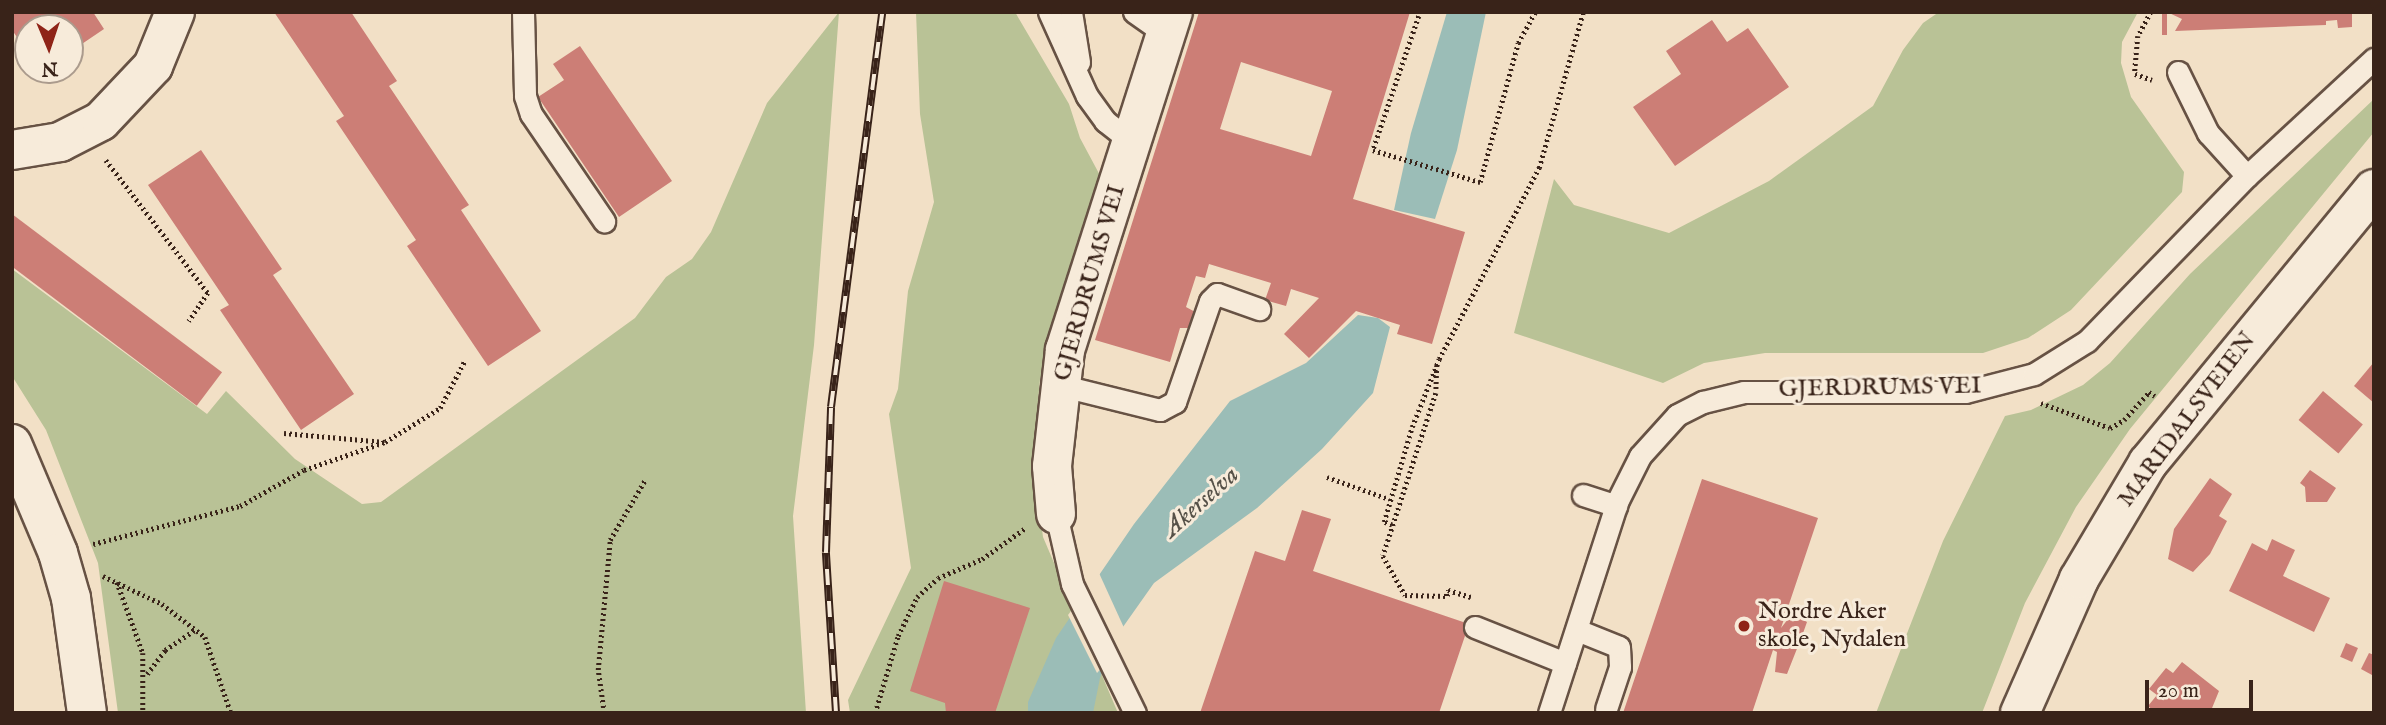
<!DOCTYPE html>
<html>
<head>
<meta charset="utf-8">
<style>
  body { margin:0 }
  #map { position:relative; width:2386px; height:725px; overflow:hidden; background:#f2e0c6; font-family:"IM FELL English",serif }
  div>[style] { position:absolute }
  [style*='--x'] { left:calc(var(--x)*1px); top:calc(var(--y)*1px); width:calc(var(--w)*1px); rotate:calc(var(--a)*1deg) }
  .green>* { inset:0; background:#b9c296 }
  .water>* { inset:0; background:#9bbdb7 }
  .pier>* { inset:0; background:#f2e0c6 }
  .building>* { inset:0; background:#cc7e76; transform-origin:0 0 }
  .path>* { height:4.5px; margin-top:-2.25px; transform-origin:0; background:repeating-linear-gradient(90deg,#392319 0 2px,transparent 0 5.5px) }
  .roads { filter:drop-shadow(2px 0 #675244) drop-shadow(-2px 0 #675244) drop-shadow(0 2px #675244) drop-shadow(0 -2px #675244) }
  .service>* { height:21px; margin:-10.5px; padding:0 10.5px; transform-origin:10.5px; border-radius:10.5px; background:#f7ebda }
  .minor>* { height:38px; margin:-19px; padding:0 19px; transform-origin:19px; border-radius:19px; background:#f7ebda }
  .tertiary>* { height:38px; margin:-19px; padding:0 19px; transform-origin:19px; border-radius:19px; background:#f7ebda }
  .secondary>* { height:38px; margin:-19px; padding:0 19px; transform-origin:19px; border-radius:19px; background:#f7ebda }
  .rail>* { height:8px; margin-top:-4px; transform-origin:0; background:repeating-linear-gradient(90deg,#f7ebda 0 16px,#392319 0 32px); box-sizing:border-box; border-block:2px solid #392319 }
  .dots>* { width:19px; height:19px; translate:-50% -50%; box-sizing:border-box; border:4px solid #f7ebda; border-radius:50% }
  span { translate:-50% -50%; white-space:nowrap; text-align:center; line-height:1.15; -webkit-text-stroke:6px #f7ebda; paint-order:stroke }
  .street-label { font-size:24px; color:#392319 }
  .poi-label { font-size:24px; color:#392319 }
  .left { translate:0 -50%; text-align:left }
  .water-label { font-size:26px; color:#565148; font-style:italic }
  .frame { position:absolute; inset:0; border:14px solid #392319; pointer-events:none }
  .north { position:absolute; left:14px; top:14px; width:70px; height:70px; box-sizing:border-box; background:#f7ebda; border:2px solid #ab9b8d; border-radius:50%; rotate:178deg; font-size:19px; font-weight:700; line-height:28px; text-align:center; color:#392319 }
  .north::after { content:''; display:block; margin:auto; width:24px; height:32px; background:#8f2418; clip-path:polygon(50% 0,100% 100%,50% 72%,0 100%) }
  .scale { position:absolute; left:2145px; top:680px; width:108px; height:32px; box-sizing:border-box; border:4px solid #392319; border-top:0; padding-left:9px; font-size:21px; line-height:24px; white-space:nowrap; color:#392319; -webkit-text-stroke:5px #f7ebda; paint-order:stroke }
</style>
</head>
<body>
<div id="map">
  <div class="green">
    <div style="clip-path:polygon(839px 12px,814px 345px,793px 516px,806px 713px,118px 713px,98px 563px,46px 430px,12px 376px,12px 269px,207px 414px,226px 391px,295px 459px,362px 504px,381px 502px,635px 318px,666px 277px,692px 259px,711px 232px,767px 103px)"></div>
    <div style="clip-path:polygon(916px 12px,1015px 12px,1069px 104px,1080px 138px,1103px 181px,1040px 379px,1033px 459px,1043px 537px,1118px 713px,850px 713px,848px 700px,911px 568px,889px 414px,898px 389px,908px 291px,934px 202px,920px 114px)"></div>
    <div style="clip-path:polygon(1939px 12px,2138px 12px,2122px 42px,2121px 63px,2131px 97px,2184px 172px,2182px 192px,2071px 310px,2028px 338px,1983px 353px,1765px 353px,1704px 363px,1663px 383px,1514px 333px,1554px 179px,1574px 205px,1669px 233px,1769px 181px,1873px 106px,1903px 50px,1923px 23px)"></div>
    <div style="clip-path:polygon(2374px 99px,2374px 132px,2130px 429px,2076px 507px,2025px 603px,1982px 713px,1876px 713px,1943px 541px,2005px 416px,2031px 410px,2083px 385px,2110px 363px,2190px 274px)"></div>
  </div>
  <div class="water">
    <div style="clip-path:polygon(1447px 12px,1486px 12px,1457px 150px,1435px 219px,1394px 210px,1411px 133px)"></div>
    <div style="clip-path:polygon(1358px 315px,1378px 318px,1390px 327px,1373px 393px,1322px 449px,1257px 508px,1154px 583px,1118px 634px,1100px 678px,1093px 713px,1028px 713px,1028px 702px,1056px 638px,1134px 524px,1230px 401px,1306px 363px)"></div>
  </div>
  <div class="pier">
    <div style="clip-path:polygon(1099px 573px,1125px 630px,1112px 657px,1097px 673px,1068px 615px)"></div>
  </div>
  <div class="building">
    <div style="clip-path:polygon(12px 12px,93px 12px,104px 29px,70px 52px,70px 28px,28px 28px,28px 53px,12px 30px)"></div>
    <div style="clip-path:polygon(274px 12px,351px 12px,397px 81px,389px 86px,469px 205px,461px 210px,541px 331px,488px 366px,407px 246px,416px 240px,336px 121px,344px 116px)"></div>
    <div style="clip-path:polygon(evenodd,1199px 12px,1410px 12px,1353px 199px,1465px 232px,1432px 344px,1397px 334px,1400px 325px,1356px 311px,1309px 358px,1284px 334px,1319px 298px,1291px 289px,1286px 306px,1265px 300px,1271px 283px,1209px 264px,1205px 278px,1196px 276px,1186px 307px,1197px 313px,1193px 328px,1180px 328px,1170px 362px,1095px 340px,1199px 12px,1241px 62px,1332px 91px,1311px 156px,1220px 129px,1241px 62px)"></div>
    <div style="left:2162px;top:12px;width:5px;height:23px"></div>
    <div style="clip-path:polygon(2167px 12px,2352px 12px,2352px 27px,2338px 28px,2337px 20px,2326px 21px,2326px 25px,2175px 31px,2182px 19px)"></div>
    <div style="clip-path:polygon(1712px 20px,1727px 42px,1748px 28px,1789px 87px,1675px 166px,1633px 107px,1681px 74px,1666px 51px)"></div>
    <div style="clip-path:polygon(580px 46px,672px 181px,619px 217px,538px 97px,564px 80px,553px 64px)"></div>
    <div style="clip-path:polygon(201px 150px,282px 269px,273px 275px,354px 394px,301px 430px,220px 310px,229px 305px,148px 185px)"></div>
    <div style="left:12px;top:214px;width:263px;height:42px;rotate:37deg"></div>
    <div style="clip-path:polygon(2374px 362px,2374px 403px,2354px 386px)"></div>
    <div style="left:2323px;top:391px;width:52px;height:38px;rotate:40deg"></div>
    <div style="clip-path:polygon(2310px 470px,2336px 488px,2327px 502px,2306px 502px,2305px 487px,2300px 483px)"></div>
    <div style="clip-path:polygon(2210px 478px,2232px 494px,2219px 516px,2227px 521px,2210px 554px,2193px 572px,2168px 559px,2174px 529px)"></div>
    <div style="clip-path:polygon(1702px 479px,1818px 518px,1781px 628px,1792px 614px,1807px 622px,1802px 636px,1787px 674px,1775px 672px,1777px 652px,1773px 650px,1752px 713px,1623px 713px)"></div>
    <div style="clip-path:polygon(1302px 510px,1331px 519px,1313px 571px,1469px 624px,1439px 713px,1200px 713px,1255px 551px,1285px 561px)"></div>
    <div style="clip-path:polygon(2272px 539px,2295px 550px,2283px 576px,2330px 598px,2314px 632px,2229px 591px,2252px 543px,2267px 551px)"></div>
    <div style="clip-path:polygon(944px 581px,1030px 608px,995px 713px,946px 713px,945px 703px,910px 691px)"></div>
    <div style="left:2346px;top:643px;width:13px;height:15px;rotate:23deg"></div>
    <div style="clip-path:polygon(2369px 653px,2374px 655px,2372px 675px,2361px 669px)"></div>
    <div style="clip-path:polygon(2182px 662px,2219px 691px,2210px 713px,2156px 713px,2148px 706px,2157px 695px,2149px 689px,2166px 668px,2173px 673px)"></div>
  </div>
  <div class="path">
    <div style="--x:2151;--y:12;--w:27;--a:118"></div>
    <div style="--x:2138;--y:36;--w:38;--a:95"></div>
    <div style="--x:2135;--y:74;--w:18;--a:19"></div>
    <div style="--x:1419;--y:16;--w:142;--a:108.9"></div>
    <div style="--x:1373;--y:150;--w:112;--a:16.7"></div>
    <div style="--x:1480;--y:182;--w:144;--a:-74.7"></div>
    <div style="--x:1518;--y:43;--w:35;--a:-61"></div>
    <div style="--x:106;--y:160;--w:168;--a:52.5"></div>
    <div style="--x:208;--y:293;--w:34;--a:124"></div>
    <div style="--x:1437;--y:365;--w:28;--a:92"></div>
    <div style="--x:1436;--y:393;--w:171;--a:108"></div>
    <div style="--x:1383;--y:556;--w:45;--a:60.6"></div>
    <div style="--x:1405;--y:595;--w:42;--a:1.4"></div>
    <div style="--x:1447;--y:596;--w:6;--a:-81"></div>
    <div style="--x:1448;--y:590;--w:24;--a:17"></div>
    <div style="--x:2041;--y:403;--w:73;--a:19.9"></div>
    <div style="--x:2110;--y:428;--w:16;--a:-30"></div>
    <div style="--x:2124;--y:420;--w:38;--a:-48"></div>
    <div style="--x:2149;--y:392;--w:7;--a:34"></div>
    <div style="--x:284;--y:433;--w:101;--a:5.1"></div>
    <div style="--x:385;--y:442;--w:65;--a:-31.7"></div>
    <div style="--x:440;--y:408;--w:52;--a:-62.4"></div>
    <div style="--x:1327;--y:477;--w:66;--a:19.5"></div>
    <div style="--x:1392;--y:525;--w:9;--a:-159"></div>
    <div style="--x:1384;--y:522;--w:99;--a:-73.6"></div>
    <div style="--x:1412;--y:427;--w:73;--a:-68.3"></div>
    <div style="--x:1439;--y:359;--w:216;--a:-62.4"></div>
    <div style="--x:1539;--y:168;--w:162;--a:-74.2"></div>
    <div style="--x:93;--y:544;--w:152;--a:-14.5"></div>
    <div style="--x:240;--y:506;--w:73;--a:-29.4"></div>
    <div style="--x:304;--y:470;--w:86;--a:-19.1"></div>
    <div style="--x:103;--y:576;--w:65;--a:25.4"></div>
    <div style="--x:162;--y:604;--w:54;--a:37.5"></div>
    <div style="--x:205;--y:637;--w:80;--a:71.1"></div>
    <div style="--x:117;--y:582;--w:76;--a:69.9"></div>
    <div style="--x:143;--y:653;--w:60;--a:90"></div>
    <div style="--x:147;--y:674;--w:30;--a:-53"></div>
    <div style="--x:165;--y:650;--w:36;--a:-34"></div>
    <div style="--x:604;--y:713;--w:43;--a:-97.9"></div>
    <div style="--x:598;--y:670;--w:131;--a:-84.7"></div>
    <div style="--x:610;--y:540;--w:69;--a:-59.7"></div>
    <div style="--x:875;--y:713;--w:80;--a:-73.4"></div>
    <div style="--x:898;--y:636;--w:43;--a:-64"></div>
    <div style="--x:917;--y:597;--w:28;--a:-42"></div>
    <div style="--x:938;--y:578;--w:48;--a:-23.4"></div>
    <div style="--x:982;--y:559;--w:52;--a:-35.5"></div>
  </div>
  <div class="roads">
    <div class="service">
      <div style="--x:523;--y:12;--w:84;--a:88.6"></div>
      <div style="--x:525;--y:96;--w:19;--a:72"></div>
      <div style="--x:531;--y:114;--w:130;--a:55.7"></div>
      <div style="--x:1049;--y:12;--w:92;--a:65.7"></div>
      <div style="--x:1087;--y:96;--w:31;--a:54"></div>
      <div style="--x:1105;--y:121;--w:34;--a:38"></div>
      <div style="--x:1071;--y:12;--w:51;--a:80.9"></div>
      <div style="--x:1134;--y:12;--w:39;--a:35"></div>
      <div style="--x:2178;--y:72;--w:68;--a:63.8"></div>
      <div style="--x:2208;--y:133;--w:58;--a:47.8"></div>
      <div style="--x:1059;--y:385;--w:104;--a:13.9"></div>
      <div style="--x:1160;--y:410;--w:17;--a:-28"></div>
      <div style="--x:1175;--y:402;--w:107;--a:-70.9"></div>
      <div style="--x:1210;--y:301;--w:10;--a:-45"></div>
      <div style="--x:1217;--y:294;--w:45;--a:19.7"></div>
      <div style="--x:1583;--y:495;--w:35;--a:18"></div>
      <div style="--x:1056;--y:514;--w:72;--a:77.1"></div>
      <div style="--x:1072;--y:584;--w:144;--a:64"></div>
      <div style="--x:1475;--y:627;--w:97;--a:21.8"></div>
      <div style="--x:1577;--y:630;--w:45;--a:22"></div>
      <div style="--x:1619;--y:647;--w:20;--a:87"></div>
      <div style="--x:1620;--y:667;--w:44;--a:108.4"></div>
      <div style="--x:1549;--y:713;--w:224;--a:-72.1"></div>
      <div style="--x:1618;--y:500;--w:49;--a:-63.4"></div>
      <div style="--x:1640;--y:456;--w:55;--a:-47.9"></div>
      <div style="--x:1677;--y:415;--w:29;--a:-27"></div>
      <div style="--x:1703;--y:402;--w:42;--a:-13.7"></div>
      <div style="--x:1744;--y:392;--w:221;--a:0"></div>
      <div style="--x:1965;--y:392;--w:71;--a:-14.6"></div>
      <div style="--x:2034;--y:374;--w:62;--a:-31.9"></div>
      <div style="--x:2087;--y:341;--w:230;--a:-45.9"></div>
      <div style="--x:2247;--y:176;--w:173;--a:-42.7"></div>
    </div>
    <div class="minor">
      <div style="--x:1056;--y:514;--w:48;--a:-94.8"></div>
      <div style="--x:1052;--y:466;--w:117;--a:-83.6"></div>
      <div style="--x:1065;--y:350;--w:355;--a:-72.3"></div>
    </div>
    <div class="tertiary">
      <div style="--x:12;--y:150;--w:49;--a:-9.5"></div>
      <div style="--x:60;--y:142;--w:46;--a:-27.1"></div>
      <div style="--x:101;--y:121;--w:76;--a:-46.6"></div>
      <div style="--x:153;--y:66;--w:58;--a:-67.8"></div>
      <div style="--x:12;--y:444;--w:118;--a:67.1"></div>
      <div style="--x:58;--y:553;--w:47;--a:73.9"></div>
      <div style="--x:71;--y:598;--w:116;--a:82.1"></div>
    </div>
    <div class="secondary">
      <div style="--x:2020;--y:713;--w:146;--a:-66.2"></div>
      <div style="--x:2079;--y:579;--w:135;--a:-59.3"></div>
      <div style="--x:2148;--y:463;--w:355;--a:-50.5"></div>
    </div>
  </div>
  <div class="rail">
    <div style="--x:836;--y:713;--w:161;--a:-93.6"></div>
    <div style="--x:826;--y:552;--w:145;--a:-88"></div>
    <div style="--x:831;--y:407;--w:398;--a:-82.6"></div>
  </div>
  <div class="dots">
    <div style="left:1744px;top:626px;background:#8f2418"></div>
  </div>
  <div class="street-label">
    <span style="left:1090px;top:283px;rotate:-74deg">GJERDRUMS VEI</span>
    <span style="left:1880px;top:388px;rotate:-1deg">GJERDRUMS VEI</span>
    <span style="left:2187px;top:420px;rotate:-53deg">MARIDALSVEIEN</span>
  </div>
  <div class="poi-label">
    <span class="left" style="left:1758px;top:626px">Nordre Aker<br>skole, Nydalen</span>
  </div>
  <div class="water-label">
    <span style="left:1201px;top:502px;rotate:-42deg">Akerselva</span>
  </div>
  <div class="frame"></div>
  <div class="north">N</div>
  <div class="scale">20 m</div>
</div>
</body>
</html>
